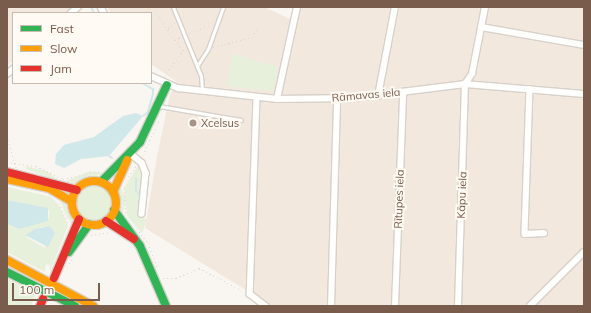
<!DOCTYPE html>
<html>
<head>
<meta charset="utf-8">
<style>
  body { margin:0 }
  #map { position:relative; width:591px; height:313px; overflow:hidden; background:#f9f5f0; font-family:Mulish,sans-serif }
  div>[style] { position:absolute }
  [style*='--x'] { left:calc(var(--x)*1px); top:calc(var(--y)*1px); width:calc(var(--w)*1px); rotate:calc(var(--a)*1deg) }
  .residential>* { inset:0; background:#f2e8de }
  .green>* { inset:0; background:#e7f0db }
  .round { border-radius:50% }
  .water>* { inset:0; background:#d0e8ea }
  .stream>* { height:2px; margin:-1px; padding:0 1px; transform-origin:1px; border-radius:1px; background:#d0e8ea }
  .path>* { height:1px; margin-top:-0.5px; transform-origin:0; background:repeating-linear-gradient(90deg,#dcd5d0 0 1px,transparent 0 4px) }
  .roads { filter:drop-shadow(1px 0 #d7d1cb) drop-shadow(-1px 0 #d7d1cb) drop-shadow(0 1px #d7d1cb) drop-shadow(0 -1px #d7d1cb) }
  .lane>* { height:3px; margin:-1.5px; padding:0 1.5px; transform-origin:1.5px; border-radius:1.5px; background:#fefefd }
  .street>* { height:5.5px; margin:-2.75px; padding:0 2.75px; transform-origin:2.75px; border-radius:2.75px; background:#fefefd }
  .fast>* { height:8px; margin:-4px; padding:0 4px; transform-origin:4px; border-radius:4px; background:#30b455 }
  .slow>* { height:8px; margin:-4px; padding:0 4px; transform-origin:4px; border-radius:4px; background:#ff9f0a }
  .slow>.ring { margin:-4px; padding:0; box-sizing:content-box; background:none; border:8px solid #ff9f0a; border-radius:50% }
  .jam>* { height:8px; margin:-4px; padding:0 4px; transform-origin:4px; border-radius:4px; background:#e5322d }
  .dots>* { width:11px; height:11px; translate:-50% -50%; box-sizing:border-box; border:2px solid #fffaf3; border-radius:50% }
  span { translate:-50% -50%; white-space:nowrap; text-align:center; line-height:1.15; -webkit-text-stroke:4px #fffaf3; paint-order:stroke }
  .street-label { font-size:11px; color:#7a5c4d }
  .poi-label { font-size:11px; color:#7a5c4d }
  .left { translate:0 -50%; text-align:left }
  .frame { position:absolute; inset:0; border:8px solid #7a5c4d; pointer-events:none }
  .legend { position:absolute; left:12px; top:12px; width:140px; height:72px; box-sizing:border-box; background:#fffaf3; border:1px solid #cabbb1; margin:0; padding:5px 7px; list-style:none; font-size:12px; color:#7a5c4d }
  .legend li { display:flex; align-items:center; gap:8px; height:20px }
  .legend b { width:20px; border:1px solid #cabbb1 }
  .scale { position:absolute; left:12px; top:283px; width:88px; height:18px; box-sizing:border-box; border:2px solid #7a5c4d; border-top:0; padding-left:5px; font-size:12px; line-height:14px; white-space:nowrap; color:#7a5c4d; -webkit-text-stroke:3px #fffaf3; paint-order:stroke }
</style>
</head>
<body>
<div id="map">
  <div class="residential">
    <div style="clip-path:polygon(7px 7px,72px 7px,66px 13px,13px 13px,13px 60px,7px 66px)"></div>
    <div style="clip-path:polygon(107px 7px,264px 7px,297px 22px,300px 7px,584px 7px,584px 306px,272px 306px,145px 228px,157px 156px,170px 95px,177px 82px,151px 64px,151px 13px,111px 13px)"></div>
  </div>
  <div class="green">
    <div style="clip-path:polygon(233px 54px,278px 67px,273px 91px,225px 86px)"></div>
    <div style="clip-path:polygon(139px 164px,143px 183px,138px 216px,147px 219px,142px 233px,127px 216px,124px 188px)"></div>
    <div style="clip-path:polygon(26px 166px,46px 171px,61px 182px,26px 169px)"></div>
    <div style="clip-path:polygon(90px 171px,104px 173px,77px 183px,64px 182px)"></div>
    <div style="clip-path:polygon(118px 182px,126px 199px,122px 217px,118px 191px)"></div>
    <div class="round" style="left:77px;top:186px;width:34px;height:34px"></div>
    <div style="clip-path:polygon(evenodd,7px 187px,51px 197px,60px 207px,68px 226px,50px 272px,50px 265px,46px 264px,45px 272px,7px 252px,7px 224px,20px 229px,49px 218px,49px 210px,7px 200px,7px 187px,41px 227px,52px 227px,45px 248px,26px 237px,41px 227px)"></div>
    <div style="clip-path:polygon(59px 197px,67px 202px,74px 227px,66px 216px)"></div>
    <div style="clip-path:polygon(7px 278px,36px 294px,31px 306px,7px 306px)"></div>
  </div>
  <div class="water">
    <div style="clip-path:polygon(136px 113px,143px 116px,109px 156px,81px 159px,64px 168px,55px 164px,56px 154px,64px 145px,94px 137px,123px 116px)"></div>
    <div style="clip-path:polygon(7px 200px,48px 208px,48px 221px,20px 229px,7px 224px)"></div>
    <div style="clip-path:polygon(50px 226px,55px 233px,48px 247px,25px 235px,35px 229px)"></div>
  </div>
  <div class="stream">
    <div style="--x:91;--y:7;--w:7;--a:63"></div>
    <div style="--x:142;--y:83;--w:13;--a:29"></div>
    <div style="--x:153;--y:89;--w:5;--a:90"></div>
    <div style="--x:153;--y:94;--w:19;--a:106"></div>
    <div style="--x:148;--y:112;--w:6;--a:141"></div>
    <div style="--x:109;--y:156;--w:4;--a:34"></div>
    <div style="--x:136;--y:178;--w:13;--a:90"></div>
    <div style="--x:136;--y:191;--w:5;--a:37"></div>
  </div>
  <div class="path">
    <div style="--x:154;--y:10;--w:49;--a:55"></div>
    <div style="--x:168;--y:28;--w:9;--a:-36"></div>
    <div style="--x:189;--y:33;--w:23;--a:-20"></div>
    <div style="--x:175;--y:40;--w:7;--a:-27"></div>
    <div style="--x:213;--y:47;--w:40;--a:-14.4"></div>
    <div style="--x:252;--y:37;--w:9;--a:-58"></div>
    <div style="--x:164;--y:76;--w:35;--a:-53"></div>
    <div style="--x:7;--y:136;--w:33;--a:74"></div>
    <div style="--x:143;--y:155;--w:38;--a:-65"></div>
    <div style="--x:7;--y:162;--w:29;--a:8"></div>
    <div style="--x:36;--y:166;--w:30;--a:26"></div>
    <div style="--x:63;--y:179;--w:38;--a:-12"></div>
    <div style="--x:126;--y:180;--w:17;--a:-54"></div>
    <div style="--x:124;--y:188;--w:26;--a:86"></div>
    <div style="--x:59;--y:203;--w:22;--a:66"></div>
    <div style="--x:134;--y:225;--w:23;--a:52"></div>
    <div style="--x:148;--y:243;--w:26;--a:69"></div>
    <div style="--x:91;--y:235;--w:18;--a:-9"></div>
    <div style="--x:67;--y:267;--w:11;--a:-56"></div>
    <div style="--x:163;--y:278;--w:13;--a:0"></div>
    <div style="--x:176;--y:278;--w:25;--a:-23"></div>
    <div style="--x:199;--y:268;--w:50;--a:27.6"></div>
  </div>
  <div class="roads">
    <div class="lane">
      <div style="--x:173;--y:7;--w:74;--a:67.9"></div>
      <div style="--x:201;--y:76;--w:15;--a:86"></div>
      <div style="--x:197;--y:66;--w:20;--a:-57"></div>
      <div style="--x:208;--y:49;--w:45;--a:-70.3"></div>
      <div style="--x:159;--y:106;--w:83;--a:9.7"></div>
    </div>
    <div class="street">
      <div style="--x:101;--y:7;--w:7;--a:63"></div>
      <div style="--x:71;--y:13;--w:9;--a:-41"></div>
      <div style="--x:481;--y:27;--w:105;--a:9.9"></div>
      <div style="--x:7;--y:74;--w:8;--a:-40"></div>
      <div style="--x:151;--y:76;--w:30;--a:24"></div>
      <div style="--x:178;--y:88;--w:100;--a:6.3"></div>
      <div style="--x:277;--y:99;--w:76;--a:-0.8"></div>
      <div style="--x:353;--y:98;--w:113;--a:-7.1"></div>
      <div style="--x:465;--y:84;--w:119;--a:4.8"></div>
      <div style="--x:465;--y:84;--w:12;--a:-55"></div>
      <div style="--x:472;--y:74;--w:68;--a:-79"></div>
      <div style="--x:530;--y:89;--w:145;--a:92"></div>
      <div style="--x:525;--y:234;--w:19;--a:-3"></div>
      <div style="--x:378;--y:96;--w:91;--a:-79.2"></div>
      <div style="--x:257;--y:98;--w:196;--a:92"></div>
      <div style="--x:250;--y:294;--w:20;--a:37"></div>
      <div style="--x:277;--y:99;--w:94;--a:-77.7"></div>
      <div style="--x:131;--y:154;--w:14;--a:39"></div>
      <div style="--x:142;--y:163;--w:11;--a:68"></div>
      <div style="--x:146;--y:173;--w:41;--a:95.6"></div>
      <div style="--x:331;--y:306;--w:207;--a:-88.3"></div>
      <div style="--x:395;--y:306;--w:213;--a:-87.8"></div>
      <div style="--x:458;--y:306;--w:222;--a:-88.2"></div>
      <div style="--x:530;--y:306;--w:76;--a:-45"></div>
    </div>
    <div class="fast">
      <div style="--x:101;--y:182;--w:56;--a:-45.7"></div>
      <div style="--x:140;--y:142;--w:63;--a:-64.7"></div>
      <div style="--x:114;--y:210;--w:44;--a:54.2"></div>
      <div style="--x:140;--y:246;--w:65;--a:66.6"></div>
      <div style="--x:69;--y:252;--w:34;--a:-54"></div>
      <div style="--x:7;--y:272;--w:76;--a:26.6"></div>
    </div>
    <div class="slow">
      <div style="--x:7;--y:179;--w:43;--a:12.1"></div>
      <div style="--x:49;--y:188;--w:27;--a:31"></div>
      <div class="ring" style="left:72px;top:181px;width:36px;height:36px"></div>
      <div style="--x:113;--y:192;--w:35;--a:-66"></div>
      <div style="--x:7;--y:260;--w:98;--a:28.1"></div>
    </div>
    <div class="jam">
      <div style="--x:7;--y:172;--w:72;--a:14.4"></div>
      <div style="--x:106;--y:221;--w:33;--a:33"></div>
      <div style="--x:54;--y:278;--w:64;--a:-67"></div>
      <div style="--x:40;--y:306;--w:8;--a:-67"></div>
    </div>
  </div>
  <div class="dots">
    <div style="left:193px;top:123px;background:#a69286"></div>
  </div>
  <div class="street-label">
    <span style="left:366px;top:95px;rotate:-5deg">Rāmavas iela</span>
    <span style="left:462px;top:195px;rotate:-88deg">Kāpu iela</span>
    <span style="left:399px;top:199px;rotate:-88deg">Rītupes iela</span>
  </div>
  <div class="poi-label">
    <span class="left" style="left:201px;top:123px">Xcelsus</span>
  </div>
  <div class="frame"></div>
  <ul class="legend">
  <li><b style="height:5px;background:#30b455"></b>Fast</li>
  <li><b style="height:5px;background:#ff9f0a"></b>Slow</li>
  <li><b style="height:5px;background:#e5322d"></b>Jam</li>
  </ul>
  <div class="scale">100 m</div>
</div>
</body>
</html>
